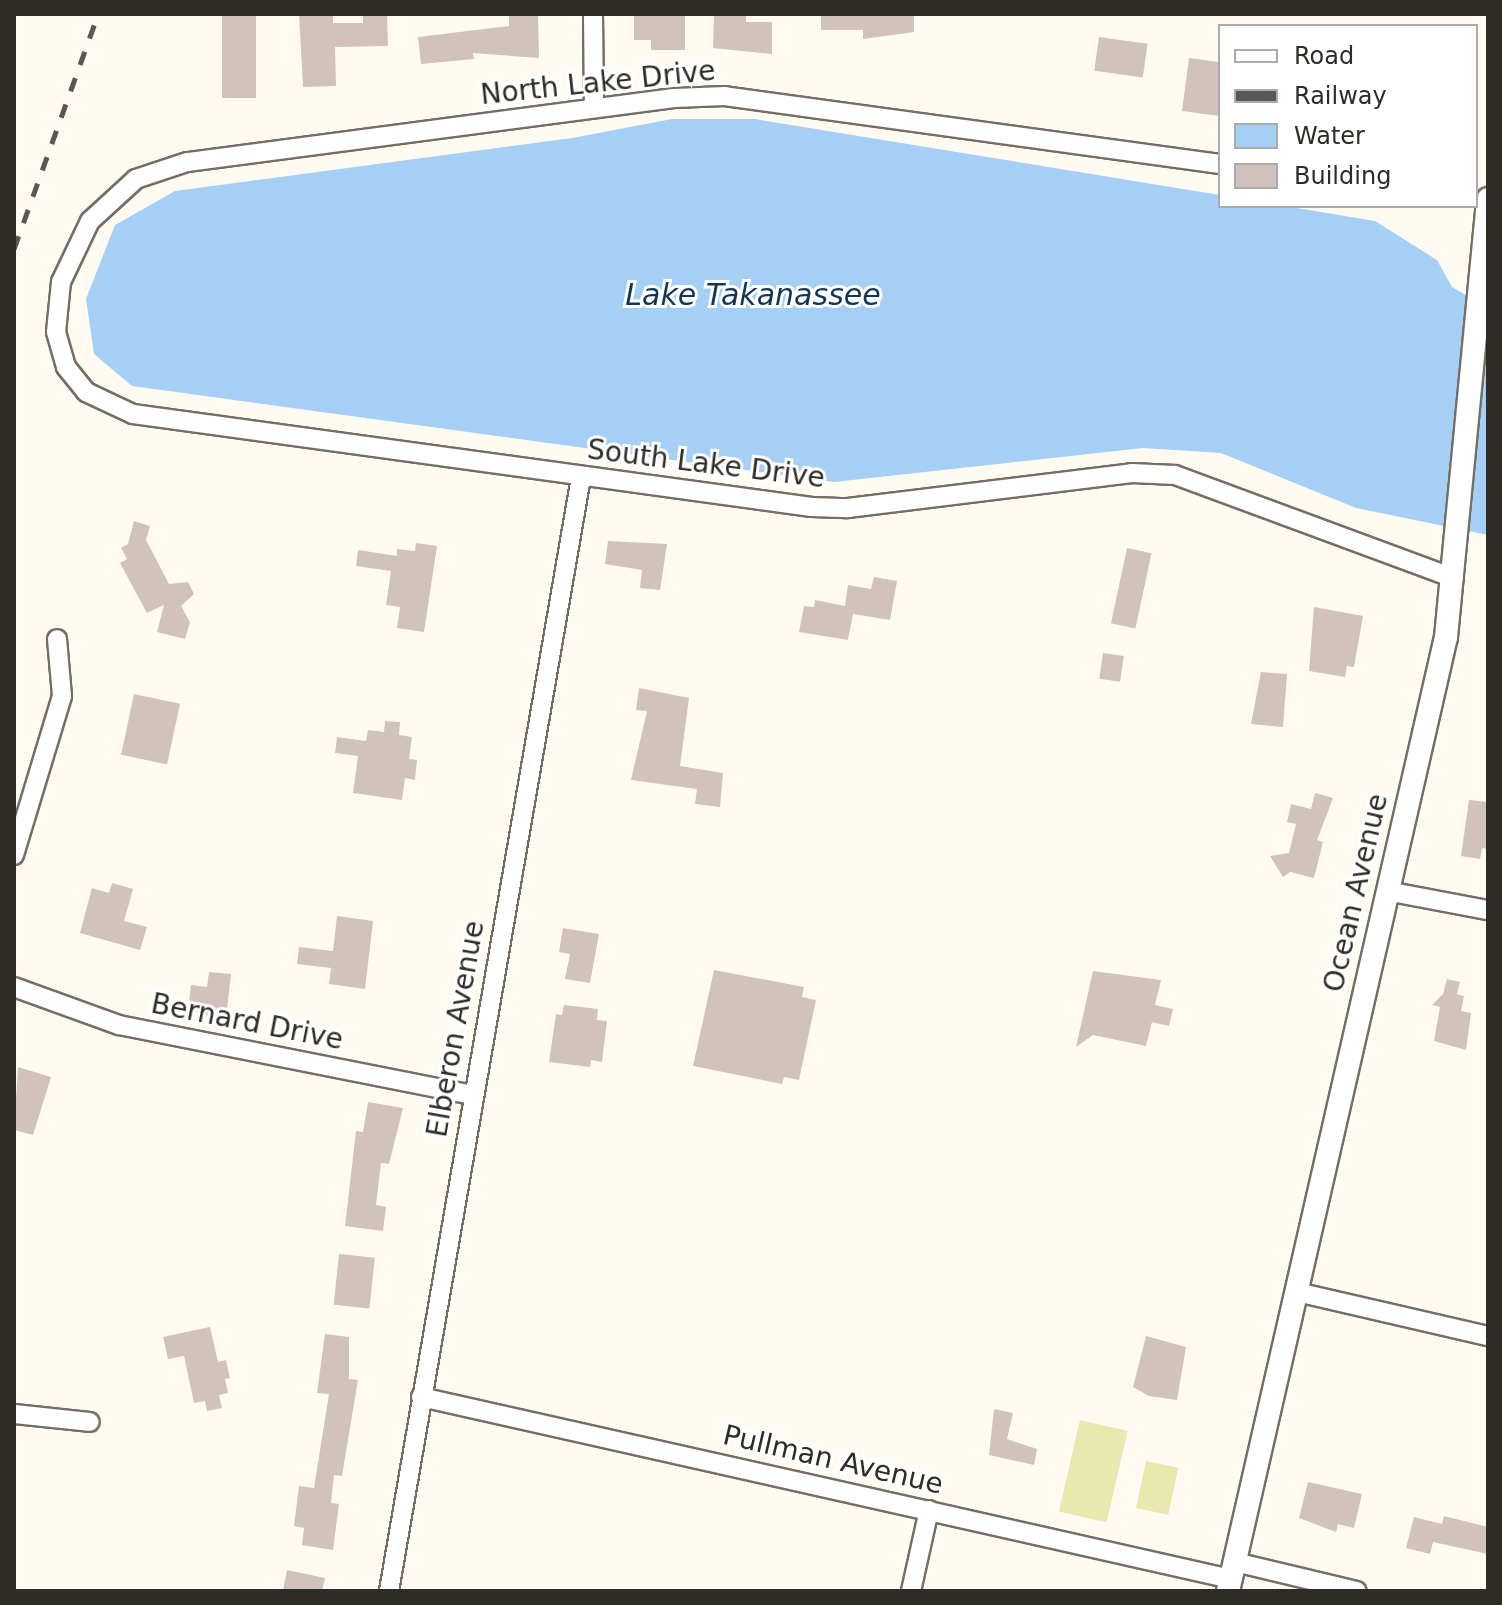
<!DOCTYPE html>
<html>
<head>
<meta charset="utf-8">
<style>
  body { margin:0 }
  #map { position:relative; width:1502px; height:1605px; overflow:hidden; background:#fffbf3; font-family:"DejaVu Sans",sans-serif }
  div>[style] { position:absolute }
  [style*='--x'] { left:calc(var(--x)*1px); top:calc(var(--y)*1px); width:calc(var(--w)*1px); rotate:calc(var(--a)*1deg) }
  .green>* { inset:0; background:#e7eaaf; transform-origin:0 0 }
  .water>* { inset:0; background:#a6cff5 }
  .building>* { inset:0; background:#d1c2bd; transform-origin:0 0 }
  .roads { filter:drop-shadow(2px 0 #746e63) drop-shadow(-2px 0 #746e63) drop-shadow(0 2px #746e63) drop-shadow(0 -2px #746e63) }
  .minor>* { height:18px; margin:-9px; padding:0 9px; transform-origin:9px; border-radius:9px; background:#fff }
  .tertiary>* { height:22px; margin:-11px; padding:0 11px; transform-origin:11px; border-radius:11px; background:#fff }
  .rail>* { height:5px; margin-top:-2.5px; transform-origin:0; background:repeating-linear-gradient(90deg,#5a5752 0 14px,transparent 0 28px) }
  span { translate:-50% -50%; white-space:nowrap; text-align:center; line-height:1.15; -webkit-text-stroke:6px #fff; paint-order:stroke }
  .street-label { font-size:28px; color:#2e2c27 }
  .water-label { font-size:30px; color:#113756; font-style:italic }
  .frame { position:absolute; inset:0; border:16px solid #2e2c27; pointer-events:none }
  .legend { position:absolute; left:1218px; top:24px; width:260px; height:184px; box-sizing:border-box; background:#fff; border:2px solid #ababa9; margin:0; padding:10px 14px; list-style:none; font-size:24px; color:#2e2c27 }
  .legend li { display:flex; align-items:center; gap:16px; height:40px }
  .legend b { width:40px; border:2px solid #ababa9 }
</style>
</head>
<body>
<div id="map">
  <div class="green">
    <div style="left:1080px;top:1420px;width:49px;height:94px;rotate:13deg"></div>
    <div style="left:1146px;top:1461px;width:33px;height:48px;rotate:12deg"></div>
  </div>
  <div class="water">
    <div style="clip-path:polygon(672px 119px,755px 119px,1220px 195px,1220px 206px,1285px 206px,1375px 221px,1437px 260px,1452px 287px,1488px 308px,1488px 535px,1356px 508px,1221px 453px,1143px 448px,834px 482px,132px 386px,94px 354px,86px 299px,115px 225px,175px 191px,572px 138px)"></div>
  </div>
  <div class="building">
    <div style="left:222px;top:14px;width:34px;height:84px"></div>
    <div style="clip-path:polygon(299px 14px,333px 14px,333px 23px,363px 23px,363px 14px,387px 14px,388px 46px,335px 47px,336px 86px,303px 87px)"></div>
    <div style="clip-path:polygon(509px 14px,538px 14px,539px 58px,473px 53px,474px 59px,421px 64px,418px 37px,509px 26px)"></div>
    <div style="clip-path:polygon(634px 14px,685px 14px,685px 50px,651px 50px,651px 40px,634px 40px)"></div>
    <div style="clip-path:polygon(714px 14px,746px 14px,746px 22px,772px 22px,772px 54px,713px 48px)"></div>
    <div style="clip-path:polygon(821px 14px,903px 14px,914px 16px,914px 32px,863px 39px,863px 30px,821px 30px)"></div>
    <div style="left:1099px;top:37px;width:49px;height:34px;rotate:8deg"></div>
    <div style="clip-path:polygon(1189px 58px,1219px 62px,1220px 116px,1182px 111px)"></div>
    <div style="clip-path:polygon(134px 521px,150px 526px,146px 540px,169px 584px,188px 582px,194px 594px,181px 606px,190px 622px,185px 639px,157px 632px,164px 605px,147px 613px,120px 563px,127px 559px,121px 548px,128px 544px)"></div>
    <div style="clip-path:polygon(608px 541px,667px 544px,660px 590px,640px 588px,642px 570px,605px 564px)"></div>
    <div style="clip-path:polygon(416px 543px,437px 546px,424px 632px,397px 628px,400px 607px,386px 605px,391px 571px,356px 566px,358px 550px,397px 556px,397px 549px,415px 551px)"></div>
    <div style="left:1127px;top:548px;width:25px;height:77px;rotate:12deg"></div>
    <div style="clip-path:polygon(874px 577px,897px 581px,890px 620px,853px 614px,848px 640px,799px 632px,804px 606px,814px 607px,815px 600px,845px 606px,848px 585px,871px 589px)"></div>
    <div style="clip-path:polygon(1314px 607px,1363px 616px,1354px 667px,1347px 666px,1345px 677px,1309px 671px)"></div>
    <div style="left:1103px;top:653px;width:21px;height:26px;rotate:8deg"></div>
    <div style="clip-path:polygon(1261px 672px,1287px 674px,1283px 727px,1251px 724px)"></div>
    <div style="clip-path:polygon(639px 688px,689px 698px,680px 766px,723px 773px,720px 807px,695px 804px,697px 789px,631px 780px,647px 711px,636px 710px)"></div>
    <div style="left:134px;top:694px;width:47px;height:62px;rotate:12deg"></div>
    <div style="clip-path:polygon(385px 721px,400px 722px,399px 735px,412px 737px,409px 759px,417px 760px,415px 780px,405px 778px,402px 800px,353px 793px,358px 756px,335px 753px,337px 737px,366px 741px,368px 730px,384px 732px)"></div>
    <div style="clip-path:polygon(1315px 793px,1333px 798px,1317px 840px,1323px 842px,1314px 878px,1290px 872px,1283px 877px,1270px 856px,1289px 853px,1296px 824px,1287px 822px,1291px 804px,1311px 809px)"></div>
    <div style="clip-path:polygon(1469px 800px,1488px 802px,1488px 849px,1482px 848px,1480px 859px,1461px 856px)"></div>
    <div style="clip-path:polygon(112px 883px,133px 889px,124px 921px,147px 927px,140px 950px,80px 933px,92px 888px,109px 893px)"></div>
    <div style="clip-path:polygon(337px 916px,373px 921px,365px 989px,329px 984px,331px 968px,297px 964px,299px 947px,333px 951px)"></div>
    <div style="clip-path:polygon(563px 928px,599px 934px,590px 983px,565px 979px,570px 954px,559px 952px)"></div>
    <div style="clip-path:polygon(714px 970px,804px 987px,802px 997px,816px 1000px,799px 1080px,784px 1077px,782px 1084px,693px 1066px)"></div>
    <div style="clip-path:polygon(1093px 971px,1161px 980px,1155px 1005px,1173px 1009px,1169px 1026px,1152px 1022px,1146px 1046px,1093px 1035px,1076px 1047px)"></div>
    <div style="clip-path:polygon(209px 972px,231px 974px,226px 1018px,202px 1015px,204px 1004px,189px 1002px,191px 985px,207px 987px)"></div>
    <div style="clip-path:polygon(1447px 979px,1460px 982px,1457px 994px,1464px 996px,1461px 1011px,1471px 1013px,1466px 1050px,1434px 1041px,1440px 1007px,1432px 1005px,1443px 994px)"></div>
    <div style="clip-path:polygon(564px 1005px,598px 1009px,597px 1020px,607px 1021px,602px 1062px,591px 1060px,590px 1067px,549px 1062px,556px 1014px,562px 1015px)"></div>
    <div style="clip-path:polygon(18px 1067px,51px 1077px,33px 1135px,14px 1130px)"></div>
    <div style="clip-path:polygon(368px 1102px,403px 1108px,389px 1164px,381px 1163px,376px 1205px,386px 1207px,383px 1231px,345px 1226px,356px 1131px,363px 1132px)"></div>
    <div style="left:339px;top:1254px;width:36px;height:51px;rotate:6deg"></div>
    <div style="clip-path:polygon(210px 1327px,218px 1362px,226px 1360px,230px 1378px,225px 1379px,228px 1393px,219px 1395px,222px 1408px,207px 1411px,205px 1401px,194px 1403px,184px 1356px,168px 1359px,163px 1337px)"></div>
    <div style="clip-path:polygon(325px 1334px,349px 1337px,349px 1379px,358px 1380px,342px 1476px,334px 1475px,331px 1503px,339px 1504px,333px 1550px,302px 1545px,304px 1528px,294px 1526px,299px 1486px,314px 1488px,329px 1394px,317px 1393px)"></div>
    <div style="clip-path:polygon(1146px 1336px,1186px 1347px,1177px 1400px,1149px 1396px,1133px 1387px)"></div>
    <div style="clip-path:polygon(994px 1409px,1013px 1413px,1007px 1439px,1037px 1449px,1034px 1465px,989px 1455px)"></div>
    <div style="clip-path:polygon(1308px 1482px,1362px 1494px,1354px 1528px,1338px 1524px,1336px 1532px,1299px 1518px)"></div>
    <div style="clip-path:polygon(1444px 1516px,1488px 1527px,1488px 1554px,1433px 1542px,1430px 1554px,1406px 1548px,1414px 1517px,1442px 1524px)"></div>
    <div style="clip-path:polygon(287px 1570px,325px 1578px,322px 1591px,283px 1591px)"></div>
  </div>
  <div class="roads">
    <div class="minor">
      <div style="--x:593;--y:14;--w:94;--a:89.4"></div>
      <div style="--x:1220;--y:164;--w:500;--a:-172.2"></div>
      <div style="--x:725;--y:96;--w:51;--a:177.8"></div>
      <div style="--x:674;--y:98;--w:491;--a:172.5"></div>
      <div style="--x:187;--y:162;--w:54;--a:161.6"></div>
      <div style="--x:136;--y:179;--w:62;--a:137.6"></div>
      <div style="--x:90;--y:221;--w:68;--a:115.4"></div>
      <div style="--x:61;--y:282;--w:50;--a:95.7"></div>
      <div style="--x:56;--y:332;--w:36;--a:74"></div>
      <div style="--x:66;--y:367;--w:32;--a:51"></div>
      <div style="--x:86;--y:392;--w:52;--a:25.1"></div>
      <div style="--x:133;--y:414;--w:685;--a:7.8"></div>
      <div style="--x:812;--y:507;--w:36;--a:2"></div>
      <div style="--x:848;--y:508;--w:286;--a:-7"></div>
      <div style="--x:1132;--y:473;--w:43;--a:2.7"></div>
      <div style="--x:1175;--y:475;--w:297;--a:20.3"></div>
      <div style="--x:14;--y:855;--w:166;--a:-73.2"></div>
      <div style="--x:62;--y:696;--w:57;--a:-95"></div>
      <div style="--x:1387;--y:891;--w:103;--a:10.7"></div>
      <div style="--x:14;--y:987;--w:112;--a:19.9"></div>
      <div style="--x:119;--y:1025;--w:361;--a:11.2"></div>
      <div style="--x:1297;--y:1292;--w:196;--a:13"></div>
      <div style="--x:421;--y:1397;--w:830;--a:12.66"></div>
      <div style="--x:14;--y:1414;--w:76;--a:6"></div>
      <div style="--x:1235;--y:1562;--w:125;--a:13.4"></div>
      <div style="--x:389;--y:1591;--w:1130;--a:-80.22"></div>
      <div style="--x:911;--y:1591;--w:83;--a:-77.5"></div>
    </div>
    <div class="tertiary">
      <div style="--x:1228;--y:1591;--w:979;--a:-77.13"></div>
      <div style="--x:1446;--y:637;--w:440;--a:-84.5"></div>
    </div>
  </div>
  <div class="rail">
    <div style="--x:14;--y:249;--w:250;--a:-70.3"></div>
  </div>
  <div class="street-label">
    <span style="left:598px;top:83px;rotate:-6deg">North Lake Drive</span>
    <span style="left:706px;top:464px;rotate:7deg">South Lake Drive</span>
    <span style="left:1356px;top:893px;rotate:-77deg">Ocean Avenue</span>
    <span style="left:247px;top:1022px;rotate:11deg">Bernard Drive</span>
    <span style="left:456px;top:1029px;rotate:-80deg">Elberon Avenue</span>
    <span style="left:833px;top:1460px;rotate:13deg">Pullman Avenue</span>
  </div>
  <div class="water-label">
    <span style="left:753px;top:295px">Lake Takanassee</span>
  </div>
  <div class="frame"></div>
  <ul class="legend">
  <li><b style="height:10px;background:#fff"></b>Road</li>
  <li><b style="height:10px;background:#5a5752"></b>Railway</li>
  <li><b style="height:22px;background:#a6cff5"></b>Water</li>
  <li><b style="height:22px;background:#d1c2bd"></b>Building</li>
  </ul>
</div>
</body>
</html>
